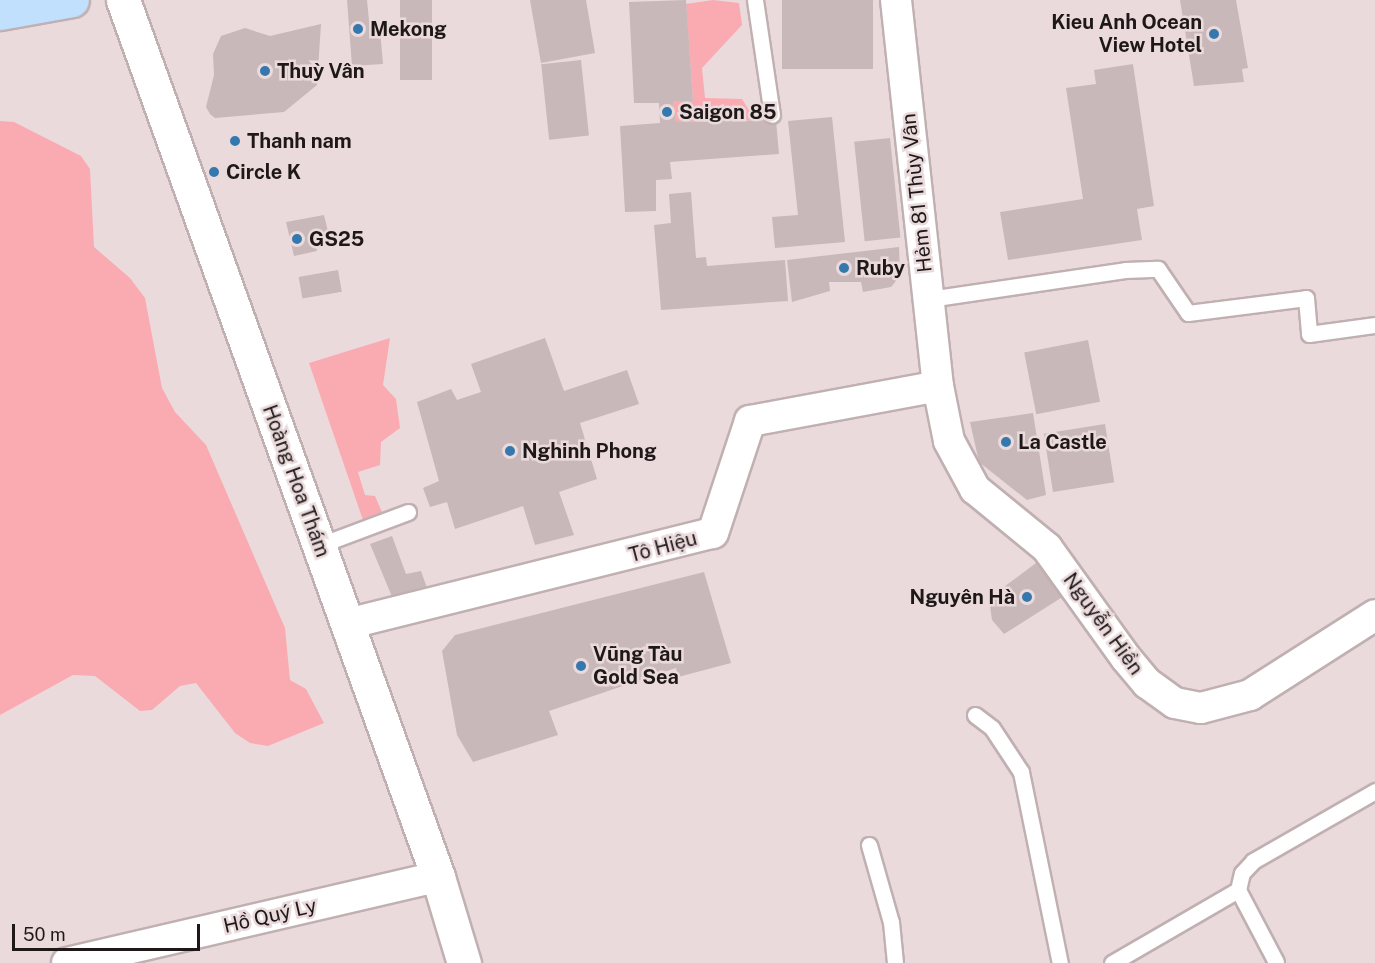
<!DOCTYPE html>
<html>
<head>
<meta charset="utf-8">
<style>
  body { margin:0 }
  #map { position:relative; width:1375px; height:963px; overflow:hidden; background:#ebdadb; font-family:"Public Sans",sans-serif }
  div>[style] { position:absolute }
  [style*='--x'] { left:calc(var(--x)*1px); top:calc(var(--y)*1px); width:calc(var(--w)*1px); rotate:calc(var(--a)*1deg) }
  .green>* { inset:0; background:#faabb2 }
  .building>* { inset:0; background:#c8b8b9; transform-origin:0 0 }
  .roads { filter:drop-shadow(2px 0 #c0b0b1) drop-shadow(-2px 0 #c0b0b1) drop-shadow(0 2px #c0b0b1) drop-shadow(0 -2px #c0b0b1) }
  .lane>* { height:15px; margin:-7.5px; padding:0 7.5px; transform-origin:7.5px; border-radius:7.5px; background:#fff }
  .street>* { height:30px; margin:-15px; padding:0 15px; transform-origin:15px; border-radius:15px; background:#fff }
  .secondary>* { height:33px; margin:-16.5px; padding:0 16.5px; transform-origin:16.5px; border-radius:16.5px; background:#fff }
  .primary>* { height:33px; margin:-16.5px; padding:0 16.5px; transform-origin:16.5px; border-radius:16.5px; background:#c0e0fe }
  .dots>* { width:16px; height:16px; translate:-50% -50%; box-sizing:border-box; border:3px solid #ebdadb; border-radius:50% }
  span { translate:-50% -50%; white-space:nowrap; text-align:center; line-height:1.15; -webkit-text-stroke:5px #ebdadb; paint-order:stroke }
  .poi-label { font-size:20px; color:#1e1819; font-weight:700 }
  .right { translate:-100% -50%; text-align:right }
  .left { translate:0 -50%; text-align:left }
  .street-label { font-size:20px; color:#1e1819 }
  .scale { position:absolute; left:12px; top:924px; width:188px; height:27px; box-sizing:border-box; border:3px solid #1e1819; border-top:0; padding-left:8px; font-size:18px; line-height:21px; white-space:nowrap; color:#1e1819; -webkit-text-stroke:4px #ebdadb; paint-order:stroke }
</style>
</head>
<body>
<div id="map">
  <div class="green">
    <div style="clip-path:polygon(713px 0,739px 3px,742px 25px,702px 68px,705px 98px,742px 99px,755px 120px,676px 122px,673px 101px,693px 101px,686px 4px)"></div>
    <div style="clip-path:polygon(0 121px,14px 122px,81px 156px,90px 169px,94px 247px,130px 278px,145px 298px,162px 388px,175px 412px,206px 445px,285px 628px,290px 680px,306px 689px,324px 723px,268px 746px,250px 743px,235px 733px,196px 683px,180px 686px,152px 710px,140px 711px,95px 676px,73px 675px,0 715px)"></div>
    <div style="clip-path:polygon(390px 338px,383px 385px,396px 399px,400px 428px,381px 442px,380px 465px,358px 472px,365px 495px,375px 496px,382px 512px,374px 522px,364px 523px,309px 363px)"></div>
  </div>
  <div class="building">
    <div style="clip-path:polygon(347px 0,367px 0,370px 31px,380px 30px,383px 64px,352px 66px)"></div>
    <div style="left:400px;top:0;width:32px;height:80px"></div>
    <div style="clip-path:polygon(530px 0,586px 0,595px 53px,541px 63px)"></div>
    <div style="clip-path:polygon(686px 0,693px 101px,673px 101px,676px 122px,776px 120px,779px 154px,670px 162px,672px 179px,656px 180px,656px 211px,625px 212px,620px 126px,660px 123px,659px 103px,634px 103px,629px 2px)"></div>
    <div style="left:782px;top:0;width:91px;height:69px"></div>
    <div style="clip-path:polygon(1180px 0,1236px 0,1248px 68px,1242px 69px,1244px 82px,1194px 86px)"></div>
    <div style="clip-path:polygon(321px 24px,317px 85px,284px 112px,215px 118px,210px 114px,206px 107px,214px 75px,213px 54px,221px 36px,245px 28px,270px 36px)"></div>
    <div style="left:581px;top:60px;width:76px;height:40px;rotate:84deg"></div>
    <div style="clip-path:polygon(1133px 64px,1154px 206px,1137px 209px,1142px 240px,1008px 260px,1000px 212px,1083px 199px,1066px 88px,1096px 84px,1094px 70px)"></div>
    <div style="clip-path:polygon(832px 117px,845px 242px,775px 248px,772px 217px,798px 215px,788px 121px)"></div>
    <div style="left:890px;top:138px;width:100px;height:36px;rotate:84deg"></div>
    <div style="clip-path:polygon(691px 192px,696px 258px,706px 257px,707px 266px,785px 260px,788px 301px,661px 310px,654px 225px,671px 223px,669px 194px)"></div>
    <div style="clip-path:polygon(324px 215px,330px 240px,315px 242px,317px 251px,294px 256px,286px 222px)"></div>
    <div style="clip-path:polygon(899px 247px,900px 276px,891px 287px,863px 292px,861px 282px,829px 282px,830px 291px,792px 302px,787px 260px)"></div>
    <div style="left:338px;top:270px;width:22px;height:40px;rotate:80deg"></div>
    <div style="clip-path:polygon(545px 338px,564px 391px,627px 370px,639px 404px,580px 423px,597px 479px,559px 492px,574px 535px,535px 545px,523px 506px,455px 529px,447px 502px,430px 507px,423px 488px,439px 481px,417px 402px,451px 389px,457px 400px,481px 392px,471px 364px)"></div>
    <div style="left:1088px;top:340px;width:63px;height:65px;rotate:79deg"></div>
    <div style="clip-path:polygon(1033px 413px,1046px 495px,1027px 500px,979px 462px,970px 422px)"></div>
    <div style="left:1105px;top:424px;width:59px;height:62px;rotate:81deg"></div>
    <div style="clip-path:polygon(392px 536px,406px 574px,421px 571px,427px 588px,393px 599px,370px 544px)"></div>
    <div style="clip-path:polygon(1040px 560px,1064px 596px,1004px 634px,992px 620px,989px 598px)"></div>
    <div style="clip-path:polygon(704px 572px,731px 663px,678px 677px,676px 668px,549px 711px,558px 735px,473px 762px,457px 735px,442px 651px,455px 635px)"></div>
  </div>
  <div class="roads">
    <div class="lane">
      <div style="--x:755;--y:0;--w:116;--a:81.6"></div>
      <div style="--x:929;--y:299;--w:198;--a:-8.4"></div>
      <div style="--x:1125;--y:270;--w:33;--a:-2"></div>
      <div style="--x:1158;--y:269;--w:53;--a:55.7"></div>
      <div style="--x:1188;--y:313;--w:119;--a:-7.2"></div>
      <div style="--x:1306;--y:298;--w:36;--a:85"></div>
      <div style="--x:1309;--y:334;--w:67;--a:-7.8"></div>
      <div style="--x:320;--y:545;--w:94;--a:-20.6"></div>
      <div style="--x:975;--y:715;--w:21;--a:37"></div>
      <div style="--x:992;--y:728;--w:53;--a:56.6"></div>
      <div style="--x:1021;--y:772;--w:195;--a:78.5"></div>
      <div style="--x:869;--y:845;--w:80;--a:74.1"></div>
      <div style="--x:891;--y:922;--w:41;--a:84.4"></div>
      <div style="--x:1276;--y:962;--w:81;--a:-117.8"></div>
      <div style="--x:1238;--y:890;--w:17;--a:-77"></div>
      <div style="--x:1242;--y:873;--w:16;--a:-47"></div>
      <div style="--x:1253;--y:861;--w:141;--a:-29.8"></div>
      <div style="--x:1112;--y:963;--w:146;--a:-30.1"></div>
    </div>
    <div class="street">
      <div style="--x:896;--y:0;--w:388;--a:83.8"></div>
      <div style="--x:938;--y:386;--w:56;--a:78.7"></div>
      <div style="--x:949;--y:441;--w:55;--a:61.6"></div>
      <div style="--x:975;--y:489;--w:93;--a:39.3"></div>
      <div style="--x:1047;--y:548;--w:135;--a:54.3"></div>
      <div style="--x:1126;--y:658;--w:33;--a:50"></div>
      <div style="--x:1147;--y:683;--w:34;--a:36"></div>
      <div style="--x:1175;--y:703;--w:26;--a:11"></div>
      <div style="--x:1201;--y:708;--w:51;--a:-14.9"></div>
      <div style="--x:1250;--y:695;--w:148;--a:-32.6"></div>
      <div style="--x:347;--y:624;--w:377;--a:-14"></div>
      <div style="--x:713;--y:533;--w:118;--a:-71.7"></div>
      <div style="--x:750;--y:421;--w:191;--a:-10.5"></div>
      <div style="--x:67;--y:963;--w:381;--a:-13.1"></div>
    </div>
    <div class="secondary">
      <div style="--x:123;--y:0;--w:932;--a:70.24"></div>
      <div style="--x:438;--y:877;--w:90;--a:73.2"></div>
    </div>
    <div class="primary">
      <div style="--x:0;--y:13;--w:73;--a:-10.2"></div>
    </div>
  </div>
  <div class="dots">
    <div style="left:358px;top:29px;background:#3578ae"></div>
    <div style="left:1214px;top:34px;background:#3578ae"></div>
    <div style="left:265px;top:71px;background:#3578ae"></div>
    <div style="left:667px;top:112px;background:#3578ae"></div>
    <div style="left:235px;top:141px;background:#3578ae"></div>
    <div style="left:214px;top:172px;background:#3578ae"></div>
    <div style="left:297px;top:239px;background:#3578ae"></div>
    <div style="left:844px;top:268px;background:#3578ae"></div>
    <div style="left:1006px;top:442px;background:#3578ae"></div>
    <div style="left:510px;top:451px;background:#3578ae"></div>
    <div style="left:1027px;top:597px;background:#3578ae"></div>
    <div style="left:581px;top:666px;background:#3578ae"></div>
  </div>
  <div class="poi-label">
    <span class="right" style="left:1202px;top:34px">Kieu Anh Ocean<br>View Hotel</span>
    <span class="left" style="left:370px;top:29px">Mekong</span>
    <span class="left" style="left:277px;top:71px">Thuỳ Vân</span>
    <span class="left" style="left:679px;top:112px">Saigon 85</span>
    <span class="left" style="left:247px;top:141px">Thanh nam</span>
    <span class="left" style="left:226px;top:172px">Circle K</span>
    <span class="left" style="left:309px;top:239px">GS25</span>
    <span class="left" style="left:856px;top:268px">Ruby</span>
    <span class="left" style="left:1018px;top:442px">La Castle</span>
    <span class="left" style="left:522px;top:451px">Nghinh Phong</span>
    <span class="right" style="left:1015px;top:597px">Nguyên Hà</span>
    <span class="left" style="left:593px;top:666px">Vũng Tàu<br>Gold Sea</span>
  </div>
  <div class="street-label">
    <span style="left:917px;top:193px;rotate:-96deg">Hẻm 81 Thùy Vân</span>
    <span style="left:296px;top:481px;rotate:70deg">Hoàng Hoa Thám</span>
    <span style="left:663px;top:547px;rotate:-15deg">Tô Hiệu</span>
    <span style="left:1103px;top:624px;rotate:54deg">Nguyễn Hiền</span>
    <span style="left:270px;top:916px;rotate:-13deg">Hồ Quý Ly</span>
  </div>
  <div class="scale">50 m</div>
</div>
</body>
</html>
